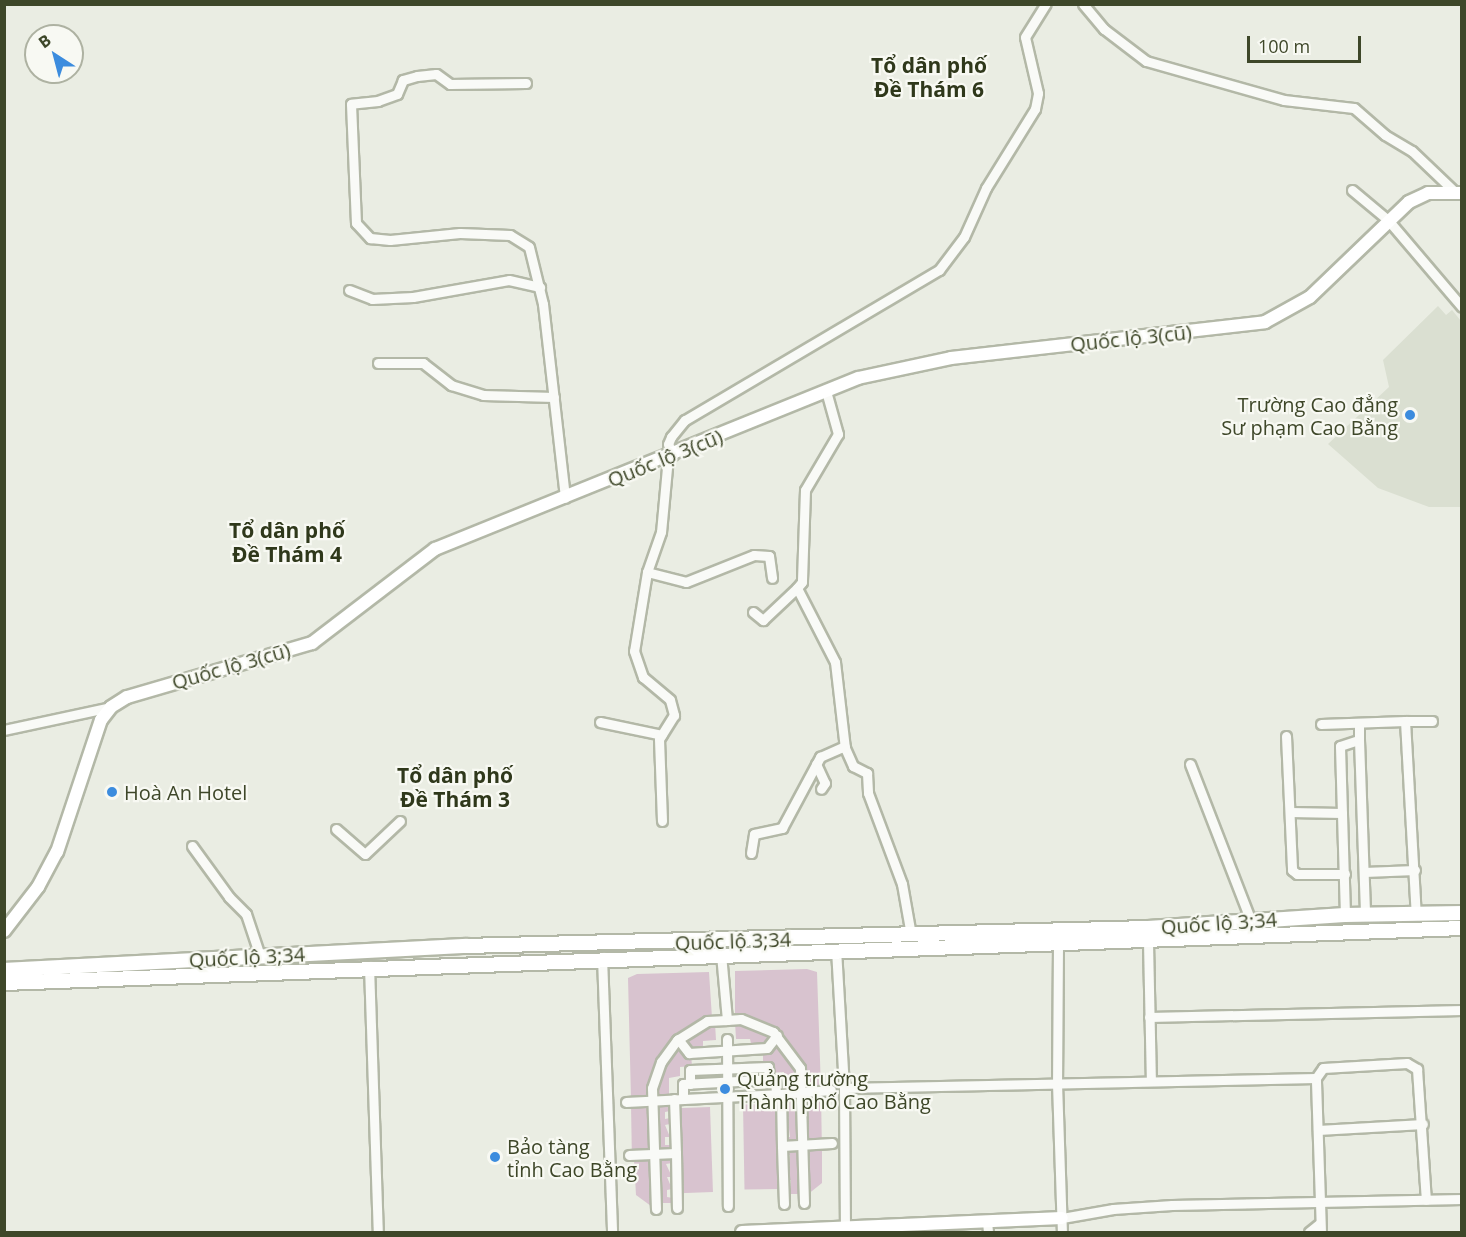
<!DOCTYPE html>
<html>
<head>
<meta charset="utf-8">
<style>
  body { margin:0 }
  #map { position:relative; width:1466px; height:1237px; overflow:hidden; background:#eaede3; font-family:"Open Sans",sans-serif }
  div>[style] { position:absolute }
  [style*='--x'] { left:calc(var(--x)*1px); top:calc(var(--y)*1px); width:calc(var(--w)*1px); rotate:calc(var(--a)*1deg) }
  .built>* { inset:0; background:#dadfd1 }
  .green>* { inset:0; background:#d8c3cf; transform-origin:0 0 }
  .roads { filter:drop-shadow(2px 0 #b3b8a7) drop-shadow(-2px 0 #b3b8a7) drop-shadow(0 2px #b3b8a7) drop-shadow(0 -2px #b3b8a7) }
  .minor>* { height:9px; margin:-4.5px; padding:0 4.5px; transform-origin:4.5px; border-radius:4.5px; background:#f9faf7 }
  .major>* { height:12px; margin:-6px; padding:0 6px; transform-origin:6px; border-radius:6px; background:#fff }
  .highway>* { height:14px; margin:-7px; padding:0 7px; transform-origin:7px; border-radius:7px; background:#fff }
  .dots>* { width:16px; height:16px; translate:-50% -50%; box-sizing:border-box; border:3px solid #f8f9f3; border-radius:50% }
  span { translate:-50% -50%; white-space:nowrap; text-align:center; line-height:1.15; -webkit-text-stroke:4.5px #f8f9f3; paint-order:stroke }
  .street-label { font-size:20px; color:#3e4729 }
  .poi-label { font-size:20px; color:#3e4729 }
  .right { translate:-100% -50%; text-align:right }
  .left { translate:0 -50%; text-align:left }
  .neighbourhood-label { font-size:21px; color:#2f381b; font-weight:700 }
  .frame { position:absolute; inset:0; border:6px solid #3e4729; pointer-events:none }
  .north { position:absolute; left:24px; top:24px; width:60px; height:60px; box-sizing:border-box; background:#f8f9f3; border:2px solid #aeb2a2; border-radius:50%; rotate:324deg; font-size:16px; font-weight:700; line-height:24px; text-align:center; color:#3e4729 }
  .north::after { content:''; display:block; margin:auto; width:21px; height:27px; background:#3c8cde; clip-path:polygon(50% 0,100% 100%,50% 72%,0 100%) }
  .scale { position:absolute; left:1247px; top:36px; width:114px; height:27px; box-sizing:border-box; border:3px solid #3e4729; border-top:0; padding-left:8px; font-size:18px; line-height:21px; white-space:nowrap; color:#3e4729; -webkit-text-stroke:4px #f8f9f3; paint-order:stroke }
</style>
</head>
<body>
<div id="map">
  <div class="built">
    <div style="clip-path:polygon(1438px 306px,1446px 315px,1452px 310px,1461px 321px,1461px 507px,1429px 507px,1378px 488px,1328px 444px,1389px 387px,1383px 360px)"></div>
  </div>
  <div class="green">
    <div style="clip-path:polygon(807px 969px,817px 972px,821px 1089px,804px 1090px,803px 1075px,779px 1035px,735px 1017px,735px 971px)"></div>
    <div style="clip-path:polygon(709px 972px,712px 1018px,692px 1025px,671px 1039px,650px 1075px,648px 1098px,631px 1099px,628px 978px,637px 974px)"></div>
    <div style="clip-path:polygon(735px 1022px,777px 1039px,799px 1070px,800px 1089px,785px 1090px,784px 1072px,774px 1073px,774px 1063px,763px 1063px,763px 1052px,752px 1048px,750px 1039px,736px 1039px)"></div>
    <div style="clip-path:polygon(715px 1023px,716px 1040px,703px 1041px,703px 1055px,691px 1055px,692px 1066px,680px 1067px,680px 1076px,669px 1078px,669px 1095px,653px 1098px,662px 1064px,693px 1029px)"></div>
    <div style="left:821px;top:1095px;width:46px;height:18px;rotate:89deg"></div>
    <div style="clip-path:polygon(783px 1097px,799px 1098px,800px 1142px,785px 1142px,784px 1137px,790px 1137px,789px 1129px,784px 1129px,789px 1117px,784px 1116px,789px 1104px,783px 1103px)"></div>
    <div style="left:777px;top:1104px;width:85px;height:34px;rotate:89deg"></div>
    <div style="left:649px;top:1105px;width:46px;height:18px;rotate:89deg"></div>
    <div style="clip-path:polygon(670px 1105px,670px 1111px,665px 1112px,665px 1119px,670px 1118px,670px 1124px,665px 1125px,670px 1137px,665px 1137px,665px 1145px,671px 1145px,671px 1151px,655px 1151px,654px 1107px)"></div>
    <div style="left:710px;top:1107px;width:85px;height:34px;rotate:88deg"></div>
    <div style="clip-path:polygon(822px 1148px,822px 1183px,807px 1195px,805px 1149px)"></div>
    <div style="clip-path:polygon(784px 1149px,800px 1149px,801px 1194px,786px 1194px,785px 1189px,791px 1188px,791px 1180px,785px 1181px,790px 1168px,785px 1168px,784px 1162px,790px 1162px,790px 1155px,784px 1155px)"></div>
    <div style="clip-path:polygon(672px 1158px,672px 1163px,666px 1164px,672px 1177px,667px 1177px,672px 1189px,667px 1190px,667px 1197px,673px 1198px,672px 1203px,657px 1203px,656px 1159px)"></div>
    <div style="clip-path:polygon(634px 1160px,651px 1160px,651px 1206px,636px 1195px)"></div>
  </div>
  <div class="roads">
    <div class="minor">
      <div style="--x:1083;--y:4;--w:33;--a:50"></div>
      <div style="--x:1104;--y:29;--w:53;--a:37.3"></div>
      <div style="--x:1146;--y:61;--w:143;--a:15.8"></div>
      <div style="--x:1284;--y:100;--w:70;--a:6.5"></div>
      <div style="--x:1354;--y:108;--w:41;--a:41.1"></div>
      <div style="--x:1385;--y:135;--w:31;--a:31"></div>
      <div style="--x:1412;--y:151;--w:59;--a:43.6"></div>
      <div style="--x:526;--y:83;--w:76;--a:179.2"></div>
      <div style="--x:450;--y:84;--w:17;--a:-144"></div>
      <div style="--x:436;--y:74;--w:19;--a:174"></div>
      <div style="--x:417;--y:76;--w:15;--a:164"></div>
      <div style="--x:403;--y:80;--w:15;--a:113"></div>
      <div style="--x:397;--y:94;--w:20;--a:160"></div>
      <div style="--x:378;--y:101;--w:27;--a:174"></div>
      <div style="--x:351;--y:104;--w:119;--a:87.6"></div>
      <div style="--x:356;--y:223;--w:21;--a:47"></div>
      <div style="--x:370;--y:238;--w:20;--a:6"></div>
      <div style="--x:390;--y:240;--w:70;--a:-5.7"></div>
      <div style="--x:460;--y:233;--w:50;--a:2.3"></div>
      <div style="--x:510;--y:235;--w:22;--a:32"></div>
      <div style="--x:529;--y:247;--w:59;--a:76.2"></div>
      <div style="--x:543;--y:304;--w:195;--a:83.5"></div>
      <div style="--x:1352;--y:190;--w:47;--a:39.8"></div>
      <div style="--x:1388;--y:220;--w:114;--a:49.6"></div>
      <div style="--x:349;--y:290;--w:25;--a:21"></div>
      <div style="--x:372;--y:299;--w:41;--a:-2.8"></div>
      <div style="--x:413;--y:297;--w:97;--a:-10"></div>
      <div style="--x:509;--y:280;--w:32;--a:13"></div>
      <div style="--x:378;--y:363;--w:45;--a:0"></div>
      <div style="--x:423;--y:363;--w:36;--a:38"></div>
      <div style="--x:451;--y:385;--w:34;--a:17"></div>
      <div style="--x:483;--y:395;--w:71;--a:1.6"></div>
      <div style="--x:826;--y:391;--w:45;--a:74.4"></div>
      <div style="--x:838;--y:434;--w:65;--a:120.5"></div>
      <div style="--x:805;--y:490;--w:92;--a:91.9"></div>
      <div style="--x:802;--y:582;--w:8;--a:130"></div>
      <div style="--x:797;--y:588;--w:83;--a:62.8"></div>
      <div style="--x:835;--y:662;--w:87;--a:83.4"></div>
      <div style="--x:845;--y:748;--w:20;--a:66"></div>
      <div style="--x:853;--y:766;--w:16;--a:27"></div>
      <div style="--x:867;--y:773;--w:20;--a:87"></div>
      <div style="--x:868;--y:793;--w:97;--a:69.5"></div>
      <div style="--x:902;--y:884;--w:52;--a:80"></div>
      <div style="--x:673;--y:455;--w:12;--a:-114"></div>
      <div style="--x:668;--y:444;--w:8;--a:-67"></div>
      <div style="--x:671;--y:437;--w:22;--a:-51"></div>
      <div style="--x:685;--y:420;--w:295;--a:-30.6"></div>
      <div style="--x:939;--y:270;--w:41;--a:-52.9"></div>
      <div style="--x:964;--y:237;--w:54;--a:-65.8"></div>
      <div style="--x:986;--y:188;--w:93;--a:-58.2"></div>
      <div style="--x:1035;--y:109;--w:16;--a:-79"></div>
      <div style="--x:1038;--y:93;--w:57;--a:-103.1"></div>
      <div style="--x:1025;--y:37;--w:39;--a:-58"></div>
      <div style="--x:668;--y:457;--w:75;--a:95.3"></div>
      <div style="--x:661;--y:532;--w:42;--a:109.3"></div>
      <div style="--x:647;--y:572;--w:40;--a:14.4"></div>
      <div style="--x:686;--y:582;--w:73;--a:-21.7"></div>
      <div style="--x:754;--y:555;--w:15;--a:4"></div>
      <div style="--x:769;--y:556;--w:22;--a:82"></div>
      <div style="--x:647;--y:572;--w:80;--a:99.3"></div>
      <div style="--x:634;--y:651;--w:28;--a:71"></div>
      <div style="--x:643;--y:677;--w:35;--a:40"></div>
      <div style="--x:670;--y:700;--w:16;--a:75"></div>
      <div style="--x:674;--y:715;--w:28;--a:122"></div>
      <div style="--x:659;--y:739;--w:82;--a:87.9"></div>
      <div style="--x:753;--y:612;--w:13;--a:39"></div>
      <div style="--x:763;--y:620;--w:47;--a:-43.3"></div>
      <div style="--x:1405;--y:721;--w:27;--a:0"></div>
      <div style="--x:600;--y:722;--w:63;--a:11.8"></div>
      <div style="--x:1321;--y:724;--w:84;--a:-2"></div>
      <div style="--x:1405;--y:721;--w:194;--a:86.8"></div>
      <div style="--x:4;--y:730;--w:109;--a:-12.1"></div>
      <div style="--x:1286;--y:736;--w:134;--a:87.4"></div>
      <div style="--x:1292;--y:870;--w:6;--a:39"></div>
      <div style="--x:1297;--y:874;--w:48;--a:0"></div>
      <div style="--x:1359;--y:740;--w:174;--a:88"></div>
      <div style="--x:816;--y:764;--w:21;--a:65"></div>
      <div style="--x:825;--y:783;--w:7;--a:124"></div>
      <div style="--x:1190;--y:764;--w:168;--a:68.8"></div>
      <div style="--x:1290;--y:812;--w:52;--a:1.1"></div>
      <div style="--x:336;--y:829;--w:38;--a:41"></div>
      <div style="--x:365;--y:854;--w:48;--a:-43.3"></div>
      <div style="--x:192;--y:846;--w:63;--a:54"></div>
      <div style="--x:229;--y:897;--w:24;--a:45"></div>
      <div style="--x:246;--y:914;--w:44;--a:71.6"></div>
      <div style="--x:751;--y:853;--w:19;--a:-81"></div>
      <div style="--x:754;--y:834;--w:29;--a:-12"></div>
      <div style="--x:782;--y:828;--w:81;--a:-61.8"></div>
      <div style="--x:820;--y:757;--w:27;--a:-24"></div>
      <div style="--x:1364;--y:872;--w:51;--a:-2.2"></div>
      <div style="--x:1345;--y:915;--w:169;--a:-91.7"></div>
      <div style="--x:1340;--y:746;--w:20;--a:-18"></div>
      <div style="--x:1359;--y:740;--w:17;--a:-90"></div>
      <div style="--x:1148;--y:942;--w:139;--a:88.8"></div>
      <div style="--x:1058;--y:945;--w:138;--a:90.4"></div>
      <div style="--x:1057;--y:1083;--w:149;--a:88.1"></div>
      <div style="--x:836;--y:949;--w:139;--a:86.7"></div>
      <div style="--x:844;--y:1088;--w:142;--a:89.6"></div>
      <div style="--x:602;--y:957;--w:275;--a:87.9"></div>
      <div style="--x:369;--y:966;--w:266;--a:88.1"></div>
      <div style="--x:1149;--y:1017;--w:313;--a:-1.3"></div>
      <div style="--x:727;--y:1020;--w:14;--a:-4"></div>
      <div style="--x:741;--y:1019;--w:35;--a:22"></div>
      <div style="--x:773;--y:1032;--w:45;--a:53.1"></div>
      <div style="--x:800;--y:1068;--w:135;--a:88.3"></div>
      <div style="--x:678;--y:1039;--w:18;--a:52"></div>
      <div style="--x:689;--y:1053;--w:78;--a:-3.7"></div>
      <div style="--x:767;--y:1048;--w:16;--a:-52"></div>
      <div style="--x:727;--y:1039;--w:167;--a:89.7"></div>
      <div style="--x:690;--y:1084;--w:14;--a:-90"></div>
      <div style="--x:690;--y:1070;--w:78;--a:-2.2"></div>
      <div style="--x:768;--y:1067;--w:12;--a:85"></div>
      <div style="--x:844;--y:1088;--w:472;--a:-1.2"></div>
      <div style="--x:781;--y:1094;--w:50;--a:-4.6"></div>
      <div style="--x:683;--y:1099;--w:15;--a:-90"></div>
      <div style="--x:683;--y:1084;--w:92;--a:-3.1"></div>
      <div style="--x:775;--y:1079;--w:14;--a:86"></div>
      <div style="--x:626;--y:1102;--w:155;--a:-3"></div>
      <div style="--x:781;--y:1094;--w:52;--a:88.9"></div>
      <div style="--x:1318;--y:1130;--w:105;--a:-3.3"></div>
      <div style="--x:676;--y:1153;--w:55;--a:89"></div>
      <div style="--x:629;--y:1155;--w:47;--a:-2.4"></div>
      <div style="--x:676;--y:1153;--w:54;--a:-92.1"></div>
      <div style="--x:784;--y:1204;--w:58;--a:-92"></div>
      <div style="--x:782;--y:1146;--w:50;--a:-3.4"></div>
      <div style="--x:656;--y:1209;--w:121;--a:-91.9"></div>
      <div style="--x:652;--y:1088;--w:28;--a:-71"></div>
      <div style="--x:661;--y:1062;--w:27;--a:-54"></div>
      <div style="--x:677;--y:1040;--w:36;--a:-32"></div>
      <div style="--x:707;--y:1021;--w:20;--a:-3"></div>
      <div style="--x:727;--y:1020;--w:66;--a:-95.2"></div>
      <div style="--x:1062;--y:1218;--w:52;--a:-10"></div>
      <div style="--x:1113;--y:1209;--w:59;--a:-3.9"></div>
      <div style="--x:1172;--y:1205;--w:290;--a:-1.2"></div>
      <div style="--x:987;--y:1222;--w:10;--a:84"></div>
      <div style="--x:1309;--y:1232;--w:14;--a:-39"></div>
      <div style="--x:1321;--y:1232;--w:154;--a:-91.9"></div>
      <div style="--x:1316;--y:1078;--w:12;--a:-55"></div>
      <div style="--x:1323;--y:1068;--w:84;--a:-3.4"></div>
      <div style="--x:1407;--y:1063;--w:12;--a:31"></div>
      <div style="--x:1417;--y:1069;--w:131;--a:86.1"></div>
    </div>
    <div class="major">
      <div style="--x:4;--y:931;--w:56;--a:-52.3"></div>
      <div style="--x:38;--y:887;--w:40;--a:-62"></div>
      <div style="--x:57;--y:852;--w:139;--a:-71.6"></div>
      <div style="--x:101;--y:720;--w:16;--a:-52"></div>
      <div style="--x:111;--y:707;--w:19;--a:-32"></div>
      <div style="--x:127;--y:697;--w:193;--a:-16.3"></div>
      <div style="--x:312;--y:643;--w:155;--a:-37.4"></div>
      <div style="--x:435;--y:549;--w:456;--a:-22"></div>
      <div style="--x:858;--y:378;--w:95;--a:-12.1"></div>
      <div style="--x:951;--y:358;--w:316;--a:-6.5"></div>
      <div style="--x:1265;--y:322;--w:51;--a:-29.1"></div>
      <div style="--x:1310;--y:297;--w:137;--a:-43.8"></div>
      <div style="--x:1409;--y:202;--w:21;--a:-25"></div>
      <div style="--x:1428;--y:193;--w:34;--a:0"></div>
      <div style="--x:742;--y:1232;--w:320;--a:-2.5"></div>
    </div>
    <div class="highway">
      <div style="--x:4;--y:970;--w:462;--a:-3"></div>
      <div style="--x:465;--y:946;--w:683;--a:-1.51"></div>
      <div style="--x:1148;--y:928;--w:197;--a:-3.8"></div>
      <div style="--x:1345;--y:915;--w:117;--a:-1"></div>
      <div style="--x:4;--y:983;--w:1459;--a:-2.16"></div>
    </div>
  </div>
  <div class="dots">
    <div style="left:1410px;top:415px;background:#3c8cde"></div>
    <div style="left:112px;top:792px;background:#3c8cde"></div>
    <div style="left:725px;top:1089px;background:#3c8cde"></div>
    <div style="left:495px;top:1157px;background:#3c8cde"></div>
  </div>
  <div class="street-label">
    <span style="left:1131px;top:338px;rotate:-6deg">Quốc lộ 3(cũ)</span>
    <span style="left:665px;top:458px;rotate:-22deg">Quốc lộ 3(cũ)</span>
    <span style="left:231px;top:666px;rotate:-16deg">Quốc lộ 3(cũ)</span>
    <span style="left:1219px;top:923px;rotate:-4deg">Quốc lộ 3;34</span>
    <span style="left:733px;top:941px;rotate:-2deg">Quốc lộ 3;34</span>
    <span style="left:247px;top:957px;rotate:-3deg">Quốc lộ 3;34</span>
  </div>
  <div class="poi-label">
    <span class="right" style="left:1398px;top:416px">Trường Cao đẳng<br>Sư phạm Cao Bằng</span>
    <span class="left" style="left:124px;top:792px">Hoà An Hotel</span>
    <span class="left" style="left:737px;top:1090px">Quảng trường<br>Thành phố Cao Bằng</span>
    <span class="left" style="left:507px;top:1158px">Bảo tàng<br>tỉnh Cao Bằng</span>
  </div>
  <div class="neighbourhood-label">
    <span style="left:929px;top:77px">Tổ dân phố<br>Đề Thám 6</span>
    <span style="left:287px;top:542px">Tổ dân phố<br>Đề Thám 4</span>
    <span style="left:455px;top:787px">Tổ dân phố<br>Đề Thám 3</span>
  </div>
  <div class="frame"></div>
  <div class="north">B</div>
  <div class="scale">100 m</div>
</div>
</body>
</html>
